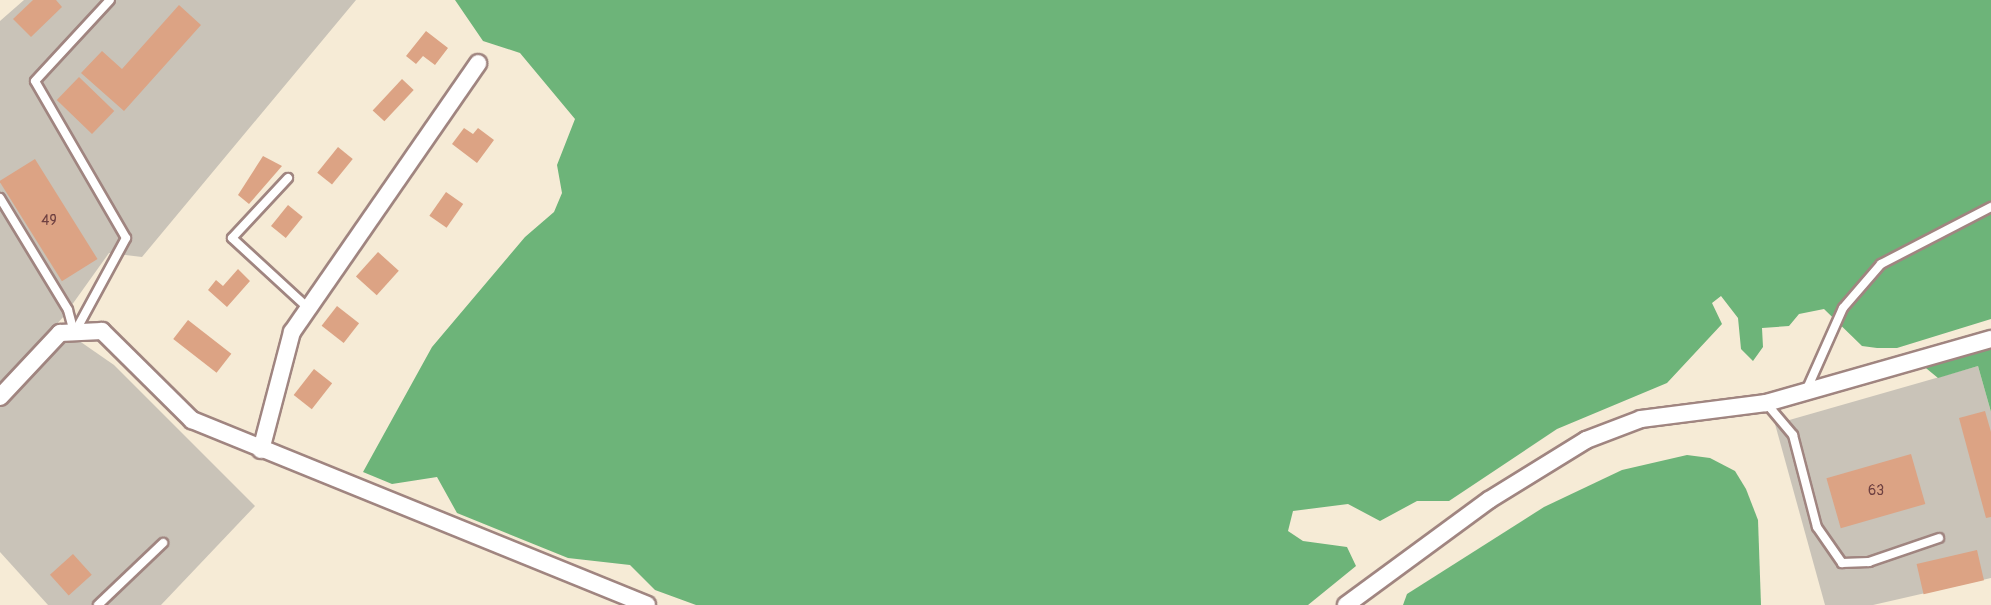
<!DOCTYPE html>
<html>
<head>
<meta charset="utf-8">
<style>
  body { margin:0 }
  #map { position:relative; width:1991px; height:605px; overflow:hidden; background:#f6ebd6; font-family:Pangolin,sans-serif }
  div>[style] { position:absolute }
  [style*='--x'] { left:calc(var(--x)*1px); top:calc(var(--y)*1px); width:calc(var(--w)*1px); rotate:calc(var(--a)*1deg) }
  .industrial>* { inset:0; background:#c9c3b8 }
  .forest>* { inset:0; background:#6db479 }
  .building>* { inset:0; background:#dca384; transform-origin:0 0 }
  .roads { filter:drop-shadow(2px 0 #a08580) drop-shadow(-2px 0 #a08580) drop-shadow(0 2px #a08580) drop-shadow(0 -2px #a08580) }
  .lane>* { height:8px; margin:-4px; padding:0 4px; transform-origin:4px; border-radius:4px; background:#fff }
  .street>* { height:16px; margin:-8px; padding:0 8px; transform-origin:8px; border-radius:8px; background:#fff }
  span { translate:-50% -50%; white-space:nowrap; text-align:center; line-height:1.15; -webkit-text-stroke:6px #fff; paint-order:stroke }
  .number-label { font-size:14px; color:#6e4041 }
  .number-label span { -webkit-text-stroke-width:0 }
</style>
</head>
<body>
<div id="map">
  <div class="industrial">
    <div style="clip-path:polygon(24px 0,356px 0,142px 257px,109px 253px,64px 316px,0 388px,0 21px)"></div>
    <div style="clip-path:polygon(75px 338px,114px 365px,255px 506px,161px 605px,48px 605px,0 552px,0 405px,62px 340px)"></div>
    <div style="clip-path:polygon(1978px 366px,1991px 412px,1991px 578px,1873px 605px,1825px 605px,1775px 424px)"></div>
  </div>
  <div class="forest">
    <div style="clip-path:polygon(455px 0,1991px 0,1991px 319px,1897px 348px,1877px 348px,1862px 346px,1824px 309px,1799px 314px,1789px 326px,1762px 328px,1763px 347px,1753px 361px,1741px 349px,1738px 318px,1721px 296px,1712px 303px,1722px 324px,1667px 383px,1557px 429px,1449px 501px,1417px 501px,1380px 521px,1348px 504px,1293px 511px,1288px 531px,1303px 541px,1347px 547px,1356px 566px,1308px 605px,696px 605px,655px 590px,630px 565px,568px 558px,457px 513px,437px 477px,392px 484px,363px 472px,432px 347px,525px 237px,554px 212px,562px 193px,557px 165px,575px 119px,520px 53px,483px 41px)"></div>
    <div style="clip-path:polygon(1991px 345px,1991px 412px,1978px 366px,1938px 378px,1921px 364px)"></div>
    <div style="clip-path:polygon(1687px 455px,1710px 458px,1735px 471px,1746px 489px,1758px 520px,1761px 605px,1403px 605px,1407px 594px,1544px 507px,1622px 470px)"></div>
  </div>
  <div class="building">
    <div style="clip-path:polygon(33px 0,56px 0,62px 7px,31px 37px,13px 19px)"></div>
    <div style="clip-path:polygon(179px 5px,201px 25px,124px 111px,81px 73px,102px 51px,122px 69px)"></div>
    <div style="clip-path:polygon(426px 31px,448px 48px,435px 65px,423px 56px,416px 64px,406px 56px)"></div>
    <div style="left:79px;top:77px;width:49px;height:32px;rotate:44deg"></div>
    <div style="left:402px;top:79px;width:16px;height:43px;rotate:43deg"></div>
    <div style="clip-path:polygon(464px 128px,473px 134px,478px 128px,494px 140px,477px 163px,452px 144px)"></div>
    <div style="left:338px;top:147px;width:19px;height:33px;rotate:39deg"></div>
    <div style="clip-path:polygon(263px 156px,282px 166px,249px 204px,238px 195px)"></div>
    <div style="left:35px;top:159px;width:118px;height:42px;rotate:58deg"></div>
    <div style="left:446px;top:192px;width:21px;height:29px;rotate:35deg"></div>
    <div style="left:288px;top:205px;width:19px;height:27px;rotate:39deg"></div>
    <div style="left:378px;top:252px;width:28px;height:33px;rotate:42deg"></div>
    <div style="clip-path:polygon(238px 269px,250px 281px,227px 307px,208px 290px,216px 280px,223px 286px)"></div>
    <div style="left:337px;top:306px;width:28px;height:25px;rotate:38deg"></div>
    <div style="left:188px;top:320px;width:55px;height:24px;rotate:38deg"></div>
    <div style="left:314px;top:369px;width:23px;height:33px;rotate:38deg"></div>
    <div style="clip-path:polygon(1985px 411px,1991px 432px,1991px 517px,1986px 518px,1959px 418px)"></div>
    <div style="left:1911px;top:454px;width:52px;height:88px;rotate:74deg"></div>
    <div style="left:1977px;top:550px;width:31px;height:62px;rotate:77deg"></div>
    <div style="left:73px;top:554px;width:28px;height:31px;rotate:48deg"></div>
  </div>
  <div class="roads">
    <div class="lane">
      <div style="--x:288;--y:178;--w:82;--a:133"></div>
      <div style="--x:232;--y:238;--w:103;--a:42.6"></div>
      <div style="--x:0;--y:198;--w:131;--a:58.7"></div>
      <div style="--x:68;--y:310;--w:23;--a:75"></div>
      <div style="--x:75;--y:332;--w:107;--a:-61.5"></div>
      <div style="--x:126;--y:238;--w:181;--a:-120.1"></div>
      <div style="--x:35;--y:81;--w:110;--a:-47.2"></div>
      <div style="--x:1806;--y:391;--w:91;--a:-66"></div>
      <div style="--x:1843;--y:308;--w:58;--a:-49.2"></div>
      <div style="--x:1881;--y:264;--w:124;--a:-27.4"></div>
      <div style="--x:1766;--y:403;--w:42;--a:49.8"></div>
      <div style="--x:1793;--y:435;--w:95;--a:75.4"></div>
      <div style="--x:1817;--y:527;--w:44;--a:55.2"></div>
      <div style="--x:1842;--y:563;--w:27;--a:-2"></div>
      <div style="--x:1869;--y:562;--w:74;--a:-18.9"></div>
      <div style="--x:98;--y:605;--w:90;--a:-43.6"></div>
    </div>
    <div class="street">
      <div style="--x:0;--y:397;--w:88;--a:-46.8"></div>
      <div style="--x:60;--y:333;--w:42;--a:-2.7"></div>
      <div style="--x:102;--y:331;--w:127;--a:44.7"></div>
      <div style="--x:192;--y:420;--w:491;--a:22.1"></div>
      <div style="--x:261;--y:450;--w:122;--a:-75.3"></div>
      <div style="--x:292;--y:332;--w:327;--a:-55.3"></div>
      <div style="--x:1346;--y:605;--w:177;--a:-36.3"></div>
      <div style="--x:1489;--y:500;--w:114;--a:-31.7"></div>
      <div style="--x:1586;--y:440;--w:59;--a:-20.9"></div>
      <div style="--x:1641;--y:419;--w:126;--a:-7.3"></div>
      <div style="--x:1766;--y:403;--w:234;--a:-15.9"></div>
    </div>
  </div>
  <div class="number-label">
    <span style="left:49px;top:221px">49</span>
    <span style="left:1876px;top:491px">63</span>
  </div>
</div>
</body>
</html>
